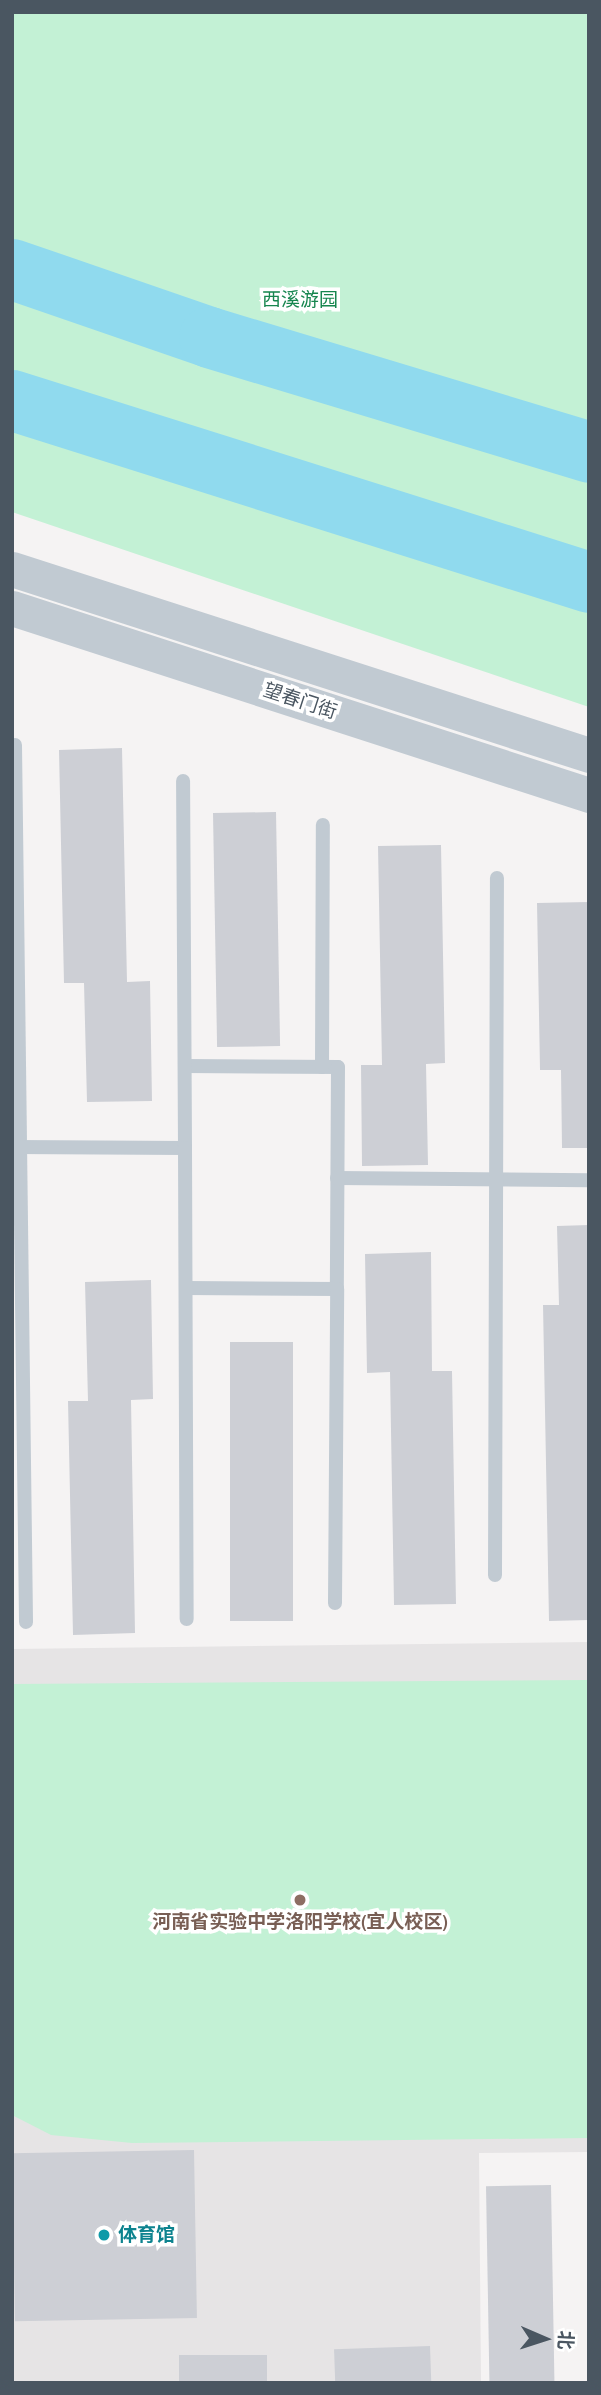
<!DOCTYPE html>
<html>
<head>
<meta charset="utf-8">
<style>
  body { margin:0 }
  #map { position:relative; width:601px; height:2395px; overflow:hidden; background:#f5f3f3; font-family:"Archivo Narrow","Noto Sans SC",sans-serif }
  div>[style] { position:absolute }
  [style*='--x'] { left:calc(var(--x)*1px); top:calc(var(--y)*1px); width:calc(var(--w)*1px); rotate:calc(var(--a)*1deg) }
  .education>* { inset:0; background:#e6e4e5 }
  .green>* { inset:0; background:#c3f1d5 }
  .river>* { height:61px; margin:-30.5px; padding:0 30.5px; transform-origin:30.5px; border-radius:30.5px; background:#90daee }
  .building>* { inset:0; background:#cdcfd5; transform-origin:0 0 }
  .service>* { height:14px; margin:-7px; padding:0 7px; transform-origin:7px; border-radius:7px; background:#c1cad2 }
  .tertiary>* { height:35px; margin:-17.5px; padding:0 17.5px; transform-origin:17.5px; border-radius:17.5px; background:#c1cad2 }
  .dots>* { width:19px; height:19px; translate:-50% -50%; box-sizing:border-box; border:4px solid #fff; border-radius:50% }
  span { translate:-50% -50%; white-space:nowrap; text-align:center; line-height:1.15; -webkit-text-stroke:7px #fff; paint-order:stroke }
  .park-label { font-size:19px; color:#17864f }
  .street-label { font-size:19px; color:#4a5661 }
  .education-label { font-size:19px; color:#785e54; font-weight:700 }
  .culture-label { font-size:19px; color:#0d838f; font-weight:700 }
  .left { translate:0 -50%; text-align:left }
  .frame { position:absolute; inset:0; border:14px solid #4a5661; pointer-events:none }
  .north { position:absolute; left:510px; top:2304px; width:70px; height:70px; -webkit-text-stroke:5px #fff; paint-order:stroke; rotate:93deg; font-size:19px; font-weight:700; line-height:28px; text-align:center; color:#4a5661 }
  .north::after { content:''; display:block; margin:auto; width:24px; height:32px; background:#4a5661; clip-path:polygon(50% 0,100% 100%,50% 72%,0 100%) }
</style>
</head>
<body>
<div id="map">
  <div class="education">
    <div style="clip-path:polygon(589px 1642px,589px 2152px,479px 2153px,481px 2383px,12px 2383px,12px 1649px)"></div>
  </div>
  <div class="green">
    <div style="clip-path:polygon(12px 12px,589px 12px,589px 707px,12px 512px)"></div>
    <div style="clip-path:polygon(589px 1680px,589px 2138px,132px 2143px,51px 2135px,12px 2115px,12px 1684px)"></div>
  </div>
  <div class="river">
    <div style="--x:12;--y:269;--w:208;--a:19"></div>
    <div style="--x:209;--y:337;--w:397;--a:16.8"></div>
    <div style="--x:12;--y:400;--w:605;--a:17.51"></div>
  </div>
  <div class="building">
    <div style="clip-path:polygon(122px 748px,127px 982px,150px 981px,152px 1101px,87px 1102px,84px 983px,64px 983px,59px 750px)"></div>
    <div style="left:276px;top:812px;width:234px;height:63px;rotate:89deg"></div>
    <div style="clip-path:polygon(441px 845px,445px 1063px,426px 1064px,428px 1165px,362px 1166px,361px 1065px,382px 1065px,378px 846px)"></div>
    <div style="clip-path:polygon(589px 902px,589px 1148px,562px 1148px,561px 1070px,540px 1070px,537px 903px)"></div>
    <div style="clip-path:polygon(589px 1225px,589px 1620px,549px 1621px,543px 1305px,559px 1305px,557px 1226px)"></div>
    <div style="clip-path:polygon(431px 1252px,432px 1371px,452px 1371px,456px 1604px,394px 1605px,390px 1372px,367px 1373px,365px 1254px)"></div>
    <div style="clip-path:polygon(151px 1280px,153px 1399px,131px 1400px,135px 1633px,73px 1635px,68px 1401px,88px 1401px,85px 1282px)"></div>
    <div style="left:230px;top:1342px;width:63px;height:279px"></div>
    <div style="left:194px;top:2150px;width:168px;height:182px;rotate:89deg"></div>
    <div style="left:551px;top:2185px;width:198px;height:65px;rotate:89deg"></div>
    <div style="left:430px;top:2346px;width:37px;height:96px;rotate:88deg"></div>
    <div style="left:267px;top:2355px;width:28px;height:88px;rotate:90deg"></div>
  </div>
  <div class="service">
    <div style="--x:15;--y:745;--w:877;--a:89.28"></div>
    <div style="--x:185;--y:1066;--w:153;--a:0.4"></div>
    <div style="--x:338;--y:1067;--w:222;--a:90.3"></div>
    <div style="--x:337;--y:1289;--w:151;--a:-179.6"></div>
    <div style="--x:322;--y:1067;--w:242;--a:-89.8"></div>
    <div style="--x:14;--y:1147;--w:171;--a:0.3"></div>
    <div style="--x:185;--y:1148;--w:367;--a:-90.3"></div>
    <div style="--x:185;--y:1148;--w:471;--a:89.8"></div>
    <div style="--x:337;--y:1178;--w:252;--a:0.5"></div>
    <div style="--x:495;--y:1575;--w:697;--a:-89.84"></div>
    <div style="--x:335;--y:1603;--w:314;--a:-89.6"></div>
  </div>
  <div class="tertiary">
    <div style="--x:12;--y:569;--w:606;--a:17.87"></div>
    <div style="--x:12;--y:608;--w:607;--a:17.96"></div>
  </div>
  <div class="dots">
    <div style="left:300px;top:1900px;background:#8d6e63"></div>
    <div style="left:104px;top:2235px;background:#0f9aa8"></div>
  </div>
  <div class="park-label">
    <span style="left:300px;top:300px">西溪游园</span>
  </div>
  <div class="street-label">
    <span style="left:300px;top:701px;rotate:18deg">望春门街</span>
  </div>
  <div class="education-label">
    <span style="left:300px;top:1922px">河南省实验中学洛阳学校(宜人校区)</span>
  </div>
  <div class="culture-label">
    <span class="left" style="left:118px;top:2235px">体育馆</span>
  </div>
  <div class="frame"></div>
  <div class="north">北</div>
</div>
</body>
</html>
